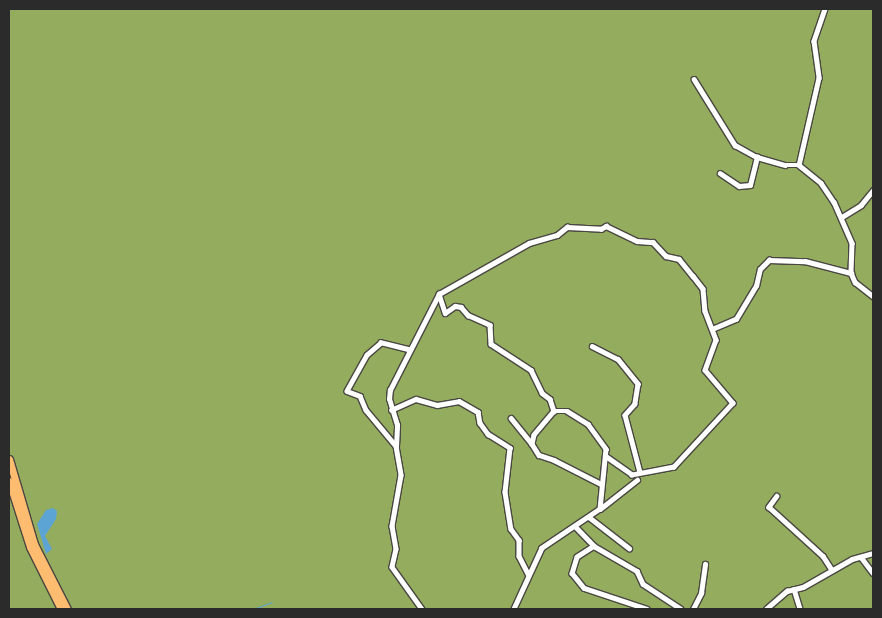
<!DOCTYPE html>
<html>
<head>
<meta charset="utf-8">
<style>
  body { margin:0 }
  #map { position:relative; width:882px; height:618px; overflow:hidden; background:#f5e0c5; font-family:Dekko,sans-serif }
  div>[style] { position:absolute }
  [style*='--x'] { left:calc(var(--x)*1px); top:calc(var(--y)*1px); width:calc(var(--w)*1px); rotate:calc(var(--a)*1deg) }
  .forest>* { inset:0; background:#94ac5d; transform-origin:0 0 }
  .water>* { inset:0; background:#5ca4d3 }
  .stream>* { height:1px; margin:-0.5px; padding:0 0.5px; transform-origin:0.5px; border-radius:0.5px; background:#5ca4d3 }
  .roads { filter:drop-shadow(1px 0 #494642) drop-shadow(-1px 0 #494642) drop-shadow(0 1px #494642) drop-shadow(0 -1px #494642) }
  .minor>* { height:4.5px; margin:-2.25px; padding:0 2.25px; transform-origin:2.25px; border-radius:2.25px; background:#fff }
  .primary>* { height:7px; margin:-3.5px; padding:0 3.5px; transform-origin:3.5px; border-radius:3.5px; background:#febc70 }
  span { translate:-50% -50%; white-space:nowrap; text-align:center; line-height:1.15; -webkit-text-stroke:4.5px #fcf5e5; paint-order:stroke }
  .frame { position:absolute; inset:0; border:10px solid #2b2b2b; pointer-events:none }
</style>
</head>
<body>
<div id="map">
  <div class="forest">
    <div style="left:9px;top:9px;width:864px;height:600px"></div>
  </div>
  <div class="water">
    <div style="clip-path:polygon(53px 508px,57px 511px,56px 519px,45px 536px,52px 549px,46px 554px,37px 524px,46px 510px)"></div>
  </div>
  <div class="stream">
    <div style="--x:253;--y:609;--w:20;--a:-20"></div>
  </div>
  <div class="roads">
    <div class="minor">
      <div style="--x:825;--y:9;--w:34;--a:109"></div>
      <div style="--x:814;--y:41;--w:37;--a:82"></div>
      <div style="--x:819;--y:78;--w:89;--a:102.9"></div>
      <div style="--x:799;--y:165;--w:28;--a:39"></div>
      <div style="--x:821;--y:183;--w:23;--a:56"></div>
      <div style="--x:834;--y:202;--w:45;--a:66.3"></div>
      <div style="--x:852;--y:243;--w:30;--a:92"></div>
      <div style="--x:851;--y:273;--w:10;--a:66"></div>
      <div style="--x:855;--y:282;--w:23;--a:38"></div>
      <div style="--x:694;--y:79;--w:78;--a:58.2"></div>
      <div style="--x:735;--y:145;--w:25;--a:29"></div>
      <div style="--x:757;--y:157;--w:29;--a:16"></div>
      <div style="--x:785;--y:165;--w:14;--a:0"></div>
      <div style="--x:720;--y:173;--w:23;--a:34"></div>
      <div style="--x:739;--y:186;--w:11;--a:-5"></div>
      <div style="--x:750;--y:185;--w:29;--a:-76"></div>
      <div style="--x:842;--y:217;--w:22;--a:-32"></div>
      <div style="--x:861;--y:205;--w:19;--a:-51"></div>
      <div style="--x:439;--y:294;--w:20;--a:72"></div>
      <div style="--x:445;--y:313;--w:12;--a:-35"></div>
      <div style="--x:455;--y:306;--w:6;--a:9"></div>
      <div style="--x:461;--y:307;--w:11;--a:49"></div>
      <div style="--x:468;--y:315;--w:24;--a:24"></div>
      <div style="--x:490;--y:325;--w:19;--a:87"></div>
      <div style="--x:491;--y:344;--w:48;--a:33"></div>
      <div style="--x:531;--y:370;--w:25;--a:64"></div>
      <div style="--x:542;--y:393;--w:10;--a:37"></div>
      <div style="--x:550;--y:399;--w:13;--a:72"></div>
      <div style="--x:554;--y:411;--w:13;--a:0"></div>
      <div style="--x:567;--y:411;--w:25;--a:32"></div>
      <div style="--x:588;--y:424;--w:31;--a:54"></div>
      <div style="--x:606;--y:449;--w:60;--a:95.7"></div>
      <div style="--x:600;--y:509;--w:70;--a:146.1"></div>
      <div style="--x:542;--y:548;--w:67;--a:114.7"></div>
      <div style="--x:712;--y:329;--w:26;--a:-23"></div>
      <div style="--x:736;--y:319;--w:39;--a:-59"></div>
      <div style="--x:756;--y:286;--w:17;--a:-77"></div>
      <div style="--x:760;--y:269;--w:13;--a:-45"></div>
      <div style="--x:769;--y:260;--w:36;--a:2"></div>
      <div style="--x:805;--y:261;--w:48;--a:14.6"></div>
      <div style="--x:592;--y:346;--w:29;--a:27"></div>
      <div style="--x:618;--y:359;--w:32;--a:51"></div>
      <div style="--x:638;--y:384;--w:20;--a:99"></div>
      <div style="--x:635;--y:404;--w:15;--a:132"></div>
      <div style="--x:625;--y:415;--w:59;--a:75.3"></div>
      <div style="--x:410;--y:350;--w:30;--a:-166"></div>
      <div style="--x:381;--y:343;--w:18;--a:139"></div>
      <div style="--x:367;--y:355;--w:41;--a:119.1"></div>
      <div style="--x:347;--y:391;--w:14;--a:21"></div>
      <div style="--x:360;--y:396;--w:15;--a:67"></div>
      <div style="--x:366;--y:410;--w:47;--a:50.2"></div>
      <div style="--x:396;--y:446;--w:29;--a:80"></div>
      <div style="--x:401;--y:475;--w:52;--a:100"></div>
      <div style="--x:392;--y:526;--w:23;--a:80"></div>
      <div style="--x:396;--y:549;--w:18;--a:103"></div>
      <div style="--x:392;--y:567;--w:52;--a:54.5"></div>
      <div style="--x:391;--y:410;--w:27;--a:-24"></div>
      <div style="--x:416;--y:399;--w:22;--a:16"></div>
      <div style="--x:437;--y:405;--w:22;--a:-10"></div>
      <div style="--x:459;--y:401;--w:22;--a:30"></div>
      <div style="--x:478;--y:412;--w:11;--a:80"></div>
      <div style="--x:480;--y:423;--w:14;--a:54"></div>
      <div style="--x:488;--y:434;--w:26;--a:32"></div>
      <div style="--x:510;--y:448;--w:44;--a:96.5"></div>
      <div style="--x:505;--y:492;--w:37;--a:81"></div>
      <div style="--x:511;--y:529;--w:14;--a:54"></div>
      <div style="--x:519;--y:540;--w:16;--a:90"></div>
      <div style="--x:519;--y:556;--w:20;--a:63"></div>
      <div style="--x:554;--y:411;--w:31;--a:130"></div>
      <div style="--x:534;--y:435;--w:9;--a:103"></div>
      <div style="--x:532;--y:444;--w:13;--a:58"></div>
      <div style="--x:539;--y:455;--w:16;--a:18"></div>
      <div style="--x:554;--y:460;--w:53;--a:27.1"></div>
      <div style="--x:511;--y:418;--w:33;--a:51"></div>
      <div style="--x:396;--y:446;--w:21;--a:-87"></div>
      <div style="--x:397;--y:425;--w:27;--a:-107"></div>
      <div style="--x:389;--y:399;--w:9;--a:-84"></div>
      <div style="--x:390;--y:390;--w:108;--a:-63"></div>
      <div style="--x:439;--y:294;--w:103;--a:-29.5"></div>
      <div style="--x:529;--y:243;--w:29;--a:-16"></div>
      <div style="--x:557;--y:235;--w:13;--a:-39"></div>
      <div style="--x:567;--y:227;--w:34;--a:3"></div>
      <div style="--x:601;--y:229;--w:6;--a:-31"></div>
      <div style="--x:606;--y:226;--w:34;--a:26"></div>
      <div style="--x:637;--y:241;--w:16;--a:4"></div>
      <div style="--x:653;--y:242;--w:19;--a:47"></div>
      <div style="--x:666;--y:256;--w:13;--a:13"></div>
      <div style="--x:679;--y:259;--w:22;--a:51"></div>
      <div style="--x:693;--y:276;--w:16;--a:52"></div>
      <div style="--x:703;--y:289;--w:22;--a:85"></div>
      <div style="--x:705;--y:311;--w:31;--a:69"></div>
      <div style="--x:716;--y:340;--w:32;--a:110"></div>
      <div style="--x:705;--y:370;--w:43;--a:49.7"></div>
      <div style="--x:733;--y:403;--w:87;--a:132.7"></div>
      <div style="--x:674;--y:467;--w:43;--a:169.2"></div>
      <div style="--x:632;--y:475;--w:32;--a:-145"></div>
      <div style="--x:777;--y:496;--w:14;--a:126"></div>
      <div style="--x:769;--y:507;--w:73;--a:42.2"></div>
      <div style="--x:823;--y:556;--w:17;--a:57"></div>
      <div style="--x:600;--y:509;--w:47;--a:-38.1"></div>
      <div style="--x:589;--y:517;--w:51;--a:37.8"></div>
      <div style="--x:575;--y:526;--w:28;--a:46"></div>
      <div style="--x:594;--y:546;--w:50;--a:30.2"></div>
      <div style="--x:637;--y:571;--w:14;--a:65"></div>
      <div style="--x:643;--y:584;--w:45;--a:33.3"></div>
      <div style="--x:594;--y:546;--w:20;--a:147"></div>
      <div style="--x:577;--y:557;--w:17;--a:107"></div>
      <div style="--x:572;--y:573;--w:19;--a:51"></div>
      <div style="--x:584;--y:588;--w:66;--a:18.4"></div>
      <div style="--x:861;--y:557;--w:20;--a:53"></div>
      <div style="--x:794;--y:589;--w:21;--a:73"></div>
      <div style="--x:693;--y:609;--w:18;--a:-63"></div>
      <div style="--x:701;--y:593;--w:29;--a:-82"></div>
      <div style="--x:766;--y:609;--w:28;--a:-41"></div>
      <div style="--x:787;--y:591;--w:16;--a:-14"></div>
      <div style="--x:803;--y:587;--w:56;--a:-29.7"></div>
      <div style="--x:852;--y:559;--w:22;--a:-16"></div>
    </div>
    <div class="primary">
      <div style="--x:9;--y:459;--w:89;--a:73.6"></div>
      <div style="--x:34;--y:544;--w:73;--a:63.1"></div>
      <div style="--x:9;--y:481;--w:69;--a:72.3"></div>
      <div style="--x:30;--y:547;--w:69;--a:63.4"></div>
    </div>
  </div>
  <div class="frame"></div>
</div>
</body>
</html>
